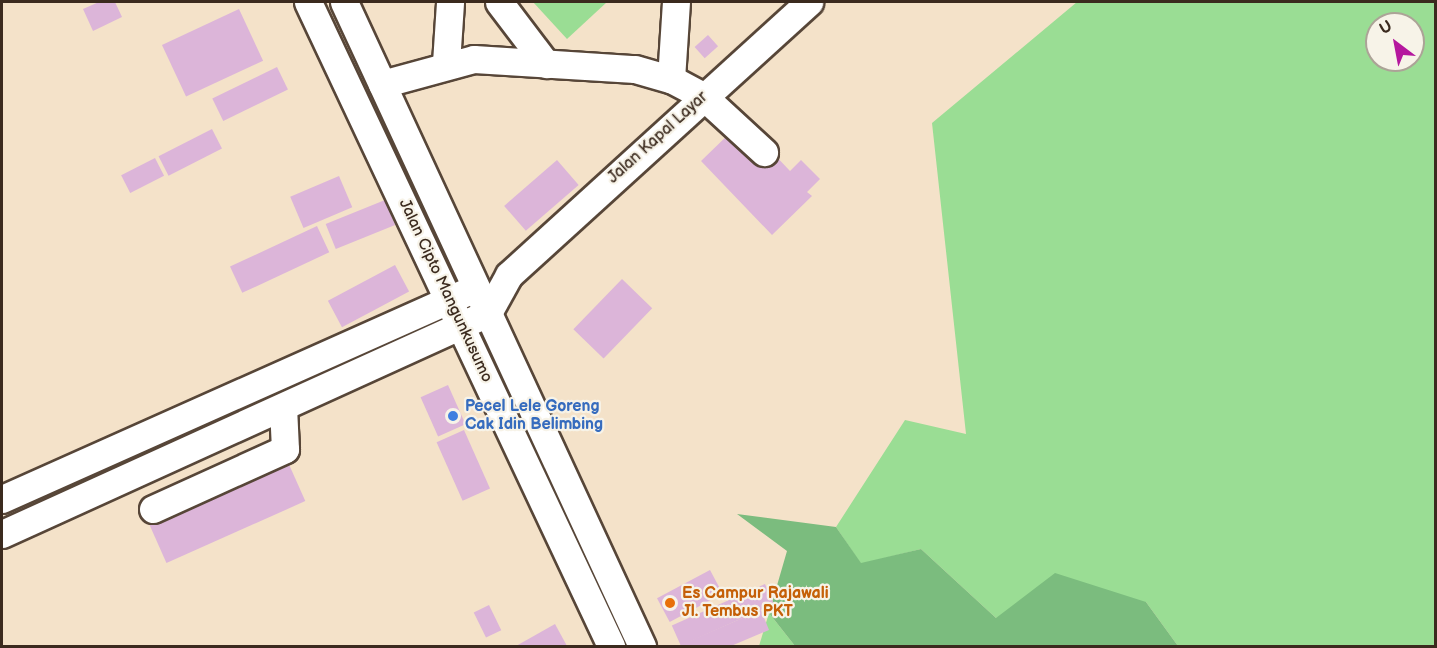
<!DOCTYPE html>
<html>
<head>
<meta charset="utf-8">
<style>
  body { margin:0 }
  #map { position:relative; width:1437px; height:648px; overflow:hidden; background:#f4e2c9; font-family:"Balsamiq Sans",sans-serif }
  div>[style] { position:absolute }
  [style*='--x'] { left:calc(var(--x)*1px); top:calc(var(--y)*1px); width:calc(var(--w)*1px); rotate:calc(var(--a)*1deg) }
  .green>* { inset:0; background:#9add94 }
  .forest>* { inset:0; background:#7bbc7e }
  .building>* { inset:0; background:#dcb5d9; transform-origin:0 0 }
  .roads { filter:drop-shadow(2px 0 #574638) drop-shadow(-2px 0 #574638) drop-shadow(0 2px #574638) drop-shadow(0 -2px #574638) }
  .minor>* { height:27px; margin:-13.5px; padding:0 13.5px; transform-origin:13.5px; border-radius:13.5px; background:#fff }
  .dots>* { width:16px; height:16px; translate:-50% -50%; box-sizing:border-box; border:3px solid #f7f3e8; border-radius:50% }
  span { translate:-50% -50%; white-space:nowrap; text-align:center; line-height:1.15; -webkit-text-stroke:4.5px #f7f3e8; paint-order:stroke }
  .street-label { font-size:16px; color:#3b2a1e }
  .shop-label { font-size:16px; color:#366cbe; font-weight:700 }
  .left { translate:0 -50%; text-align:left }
  .food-label { font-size:16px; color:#c56008; font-weight:700 }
  .frame { position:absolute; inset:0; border:3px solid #3b2a1e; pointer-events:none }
  .north { position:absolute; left:1365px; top:12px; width:60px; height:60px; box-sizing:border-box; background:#f7f3e8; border:2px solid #aca397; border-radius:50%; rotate:328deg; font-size:16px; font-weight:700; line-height:24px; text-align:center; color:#3b2a1e }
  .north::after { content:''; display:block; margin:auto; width:21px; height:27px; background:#b5179e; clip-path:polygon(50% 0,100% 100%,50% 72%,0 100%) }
</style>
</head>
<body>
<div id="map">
  <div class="green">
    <div style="clip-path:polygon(533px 2px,607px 2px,567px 39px)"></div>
    <div style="clip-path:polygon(evenodd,1077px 2px,1435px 2px,1435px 646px,1178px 646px,1146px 602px,996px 618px,921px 549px,861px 564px,836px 527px,905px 420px,966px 434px,932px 123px,1077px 2px,1377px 24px,1413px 24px,1413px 60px,1377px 60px,1377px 24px)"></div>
    <div style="clip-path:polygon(769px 613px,795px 646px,759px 646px)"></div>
  </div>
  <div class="forest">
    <div style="clip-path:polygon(737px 514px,836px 527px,861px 563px,921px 549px,996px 618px,1055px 573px,1146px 602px,1178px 646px,795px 646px,769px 613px,787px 551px)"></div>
  </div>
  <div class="building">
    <div style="clip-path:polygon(99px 2px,115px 2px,122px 17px,93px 31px,83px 9px)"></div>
    <div style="left:239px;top:9px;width:57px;height:85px;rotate:65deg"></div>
    <div style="left:708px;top:35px;width:15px;height:18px;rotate:48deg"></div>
    <div style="left:277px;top:67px;width:25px;height:72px;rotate:64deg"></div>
    <div style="left:212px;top:129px;width:22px;height:60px;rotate:63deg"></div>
    <div style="clip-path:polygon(732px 131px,772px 152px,790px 171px,801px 160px,820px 179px,807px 192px,812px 196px,772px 235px,701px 161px)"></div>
    <div style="left:155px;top:158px;width:20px;height:38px;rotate:63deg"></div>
    <div style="left:557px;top:160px;width:33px;height:70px;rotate:49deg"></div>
    <div style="left:339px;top:176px;width:34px;height:53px;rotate:67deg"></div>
    <div style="left:385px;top:200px;width:27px;height:64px;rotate:68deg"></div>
    <div style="left:317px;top:226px;width:29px;height:96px;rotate:65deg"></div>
    <div style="left:395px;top:265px;width:30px;height:76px;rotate:62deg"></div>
    <div style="left:622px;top:279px;width:42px;height:70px;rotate:44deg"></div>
    <div style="left:448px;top:385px;width:43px;height:30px;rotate:66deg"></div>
    <div style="left:464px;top:430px;width:64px;height:30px;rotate:66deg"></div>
    <div style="left:287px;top:460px;width:45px;height:152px;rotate:66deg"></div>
    <div style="left:710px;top:570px;width:27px;height:60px;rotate:62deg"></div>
    <div style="left:765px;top:584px;width:22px;height:102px;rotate:66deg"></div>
    <div style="left:489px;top:605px;width:28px;height:17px;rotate:64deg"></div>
    <div style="clip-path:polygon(761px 610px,769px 630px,731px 646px,678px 646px)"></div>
    <div style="clip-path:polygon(555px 624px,567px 646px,516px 646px)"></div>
  </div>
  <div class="roads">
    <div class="minor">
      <div style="--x:308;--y:2;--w:712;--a:64.8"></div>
      <div style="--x:344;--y:2;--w:710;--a:65.17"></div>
      <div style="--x:499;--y:2;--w:78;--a:52.8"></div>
      <div style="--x:446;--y:63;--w:61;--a:-86.2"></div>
      <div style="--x:671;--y:79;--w:77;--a:-86.3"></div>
      <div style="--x:382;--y:84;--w:95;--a:-15.2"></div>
      <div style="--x:474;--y:59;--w:161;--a:3.6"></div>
      <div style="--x:635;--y:69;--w:37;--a:16"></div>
      <div style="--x:671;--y:79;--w:36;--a:28"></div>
      <div style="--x:703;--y:96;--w:83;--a:42.6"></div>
      <div style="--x:2;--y:499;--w:508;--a:-24.04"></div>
      <div style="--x:153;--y:509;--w:145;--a:-24.4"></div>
      <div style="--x:285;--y:449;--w:42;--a:-92.7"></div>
      <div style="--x:2;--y:534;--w:534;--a:-24.45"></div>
      <div style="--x:488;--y:313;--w:43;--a:-61.1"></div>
      <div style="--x:509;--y:275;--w:406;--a:-42.3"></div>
    </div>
  </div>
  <div class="dots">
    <div style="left:453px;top:416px;background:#3f7fe0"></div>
    <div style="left:670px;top:603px;background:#e8710a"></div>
  </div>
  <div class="street-label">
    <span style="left:658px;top:138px;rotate:-42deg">Jalan Kapal Layar</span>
    <span style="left:445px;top:291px;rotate:65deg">Jalan Cipto Mangunkusumo</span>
  </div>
  <div class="shop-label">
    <span class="left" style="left:465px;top:416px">Pecel Lele Goreng<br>Cak Idin Belimbing</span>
  </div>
  <div class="food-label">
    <span class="left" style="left:682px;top:603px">Es Campur Rajawali<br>Jl. Tembus PKT</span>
  </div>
  <div class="frame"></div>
  <div class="north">U</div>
</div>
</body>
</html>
